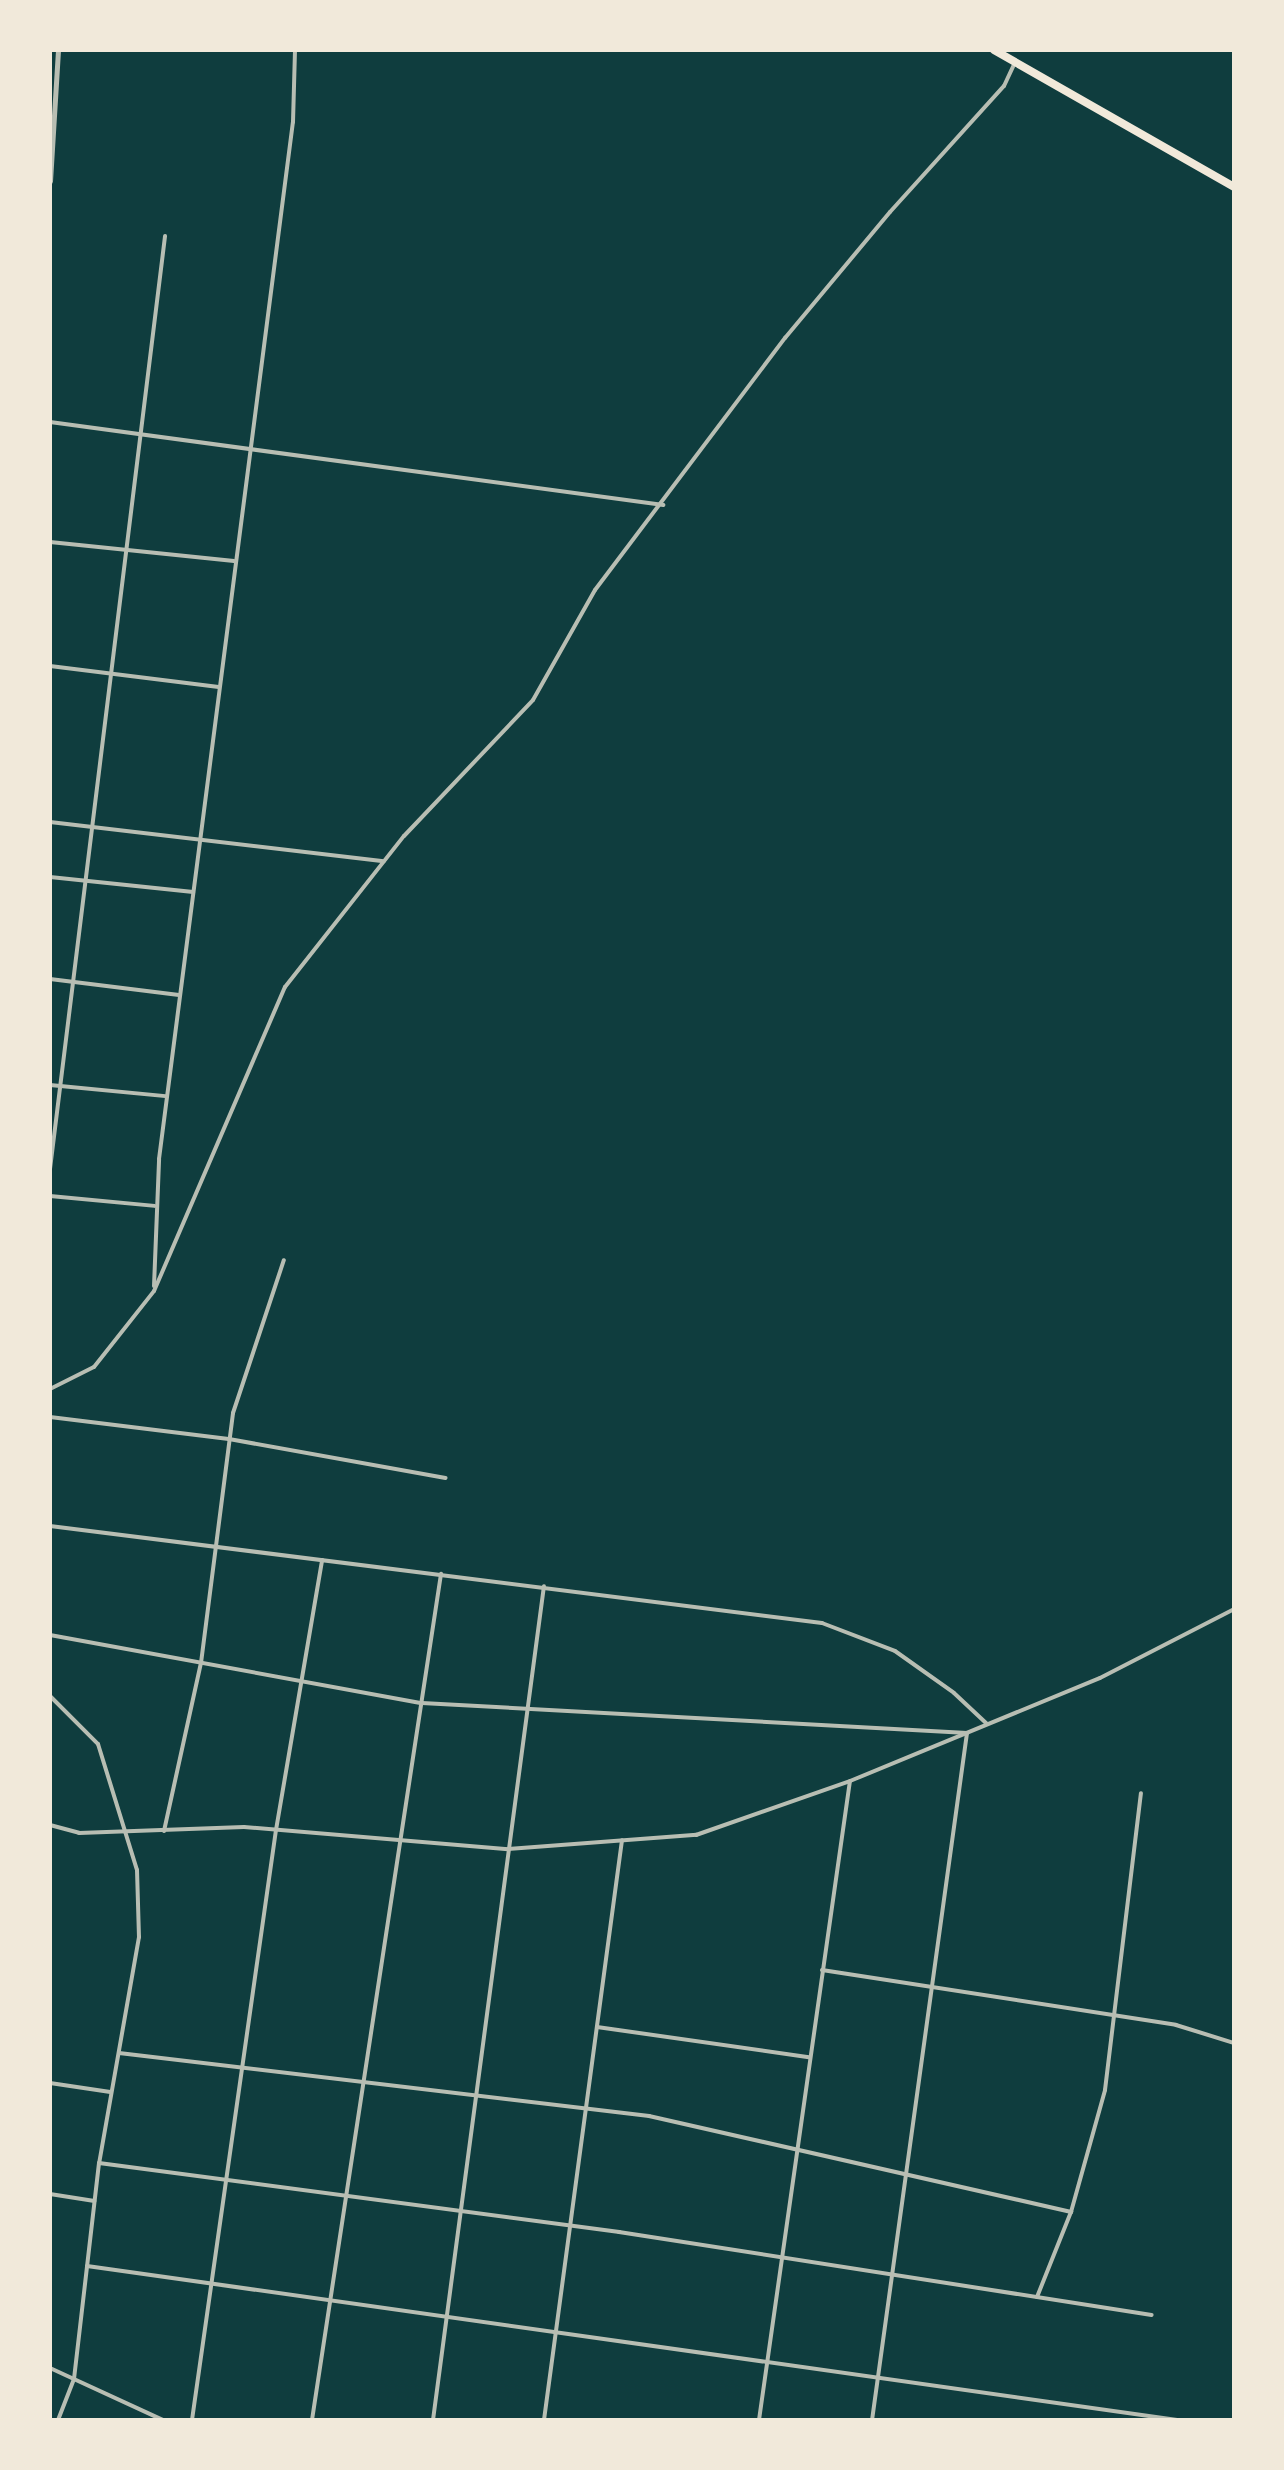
<!DOCTYPE html>
<html>
<head>
<meta charset="utf-8">
<style>
  body { margin:0 }
  #map { position:relative; width:1284px; height:2470px; overflow:hidden; background:#0f3d3e; font-family:"Asap Condensed",sans-serif }
  div>[style] { position:absolute }
  [style*='--x'] { left:calc(var(--x)*1px); top:calc(var(--y)*1px); width:calc(var(--w)*1px); rotate:calc(var(--a)*1deg) }
  .minor>* { height:4px; margin:-2px; padding:0 2px; transform-origin:2px; border-radius:2px; background:#b8beb3 }
  .tertiary>* { height:5px; margin:-2.5px; padding:0 2.5px; transform-origin:2.5px; border-radius:2.5px; background:#b8beb3 }
  .trunk>* { height:8px; margin:-4px; padding:0 4px; transform-origin:4px; border-radius:4px; background:#f1e9da }
  span { translate:-50% -50%; white-space:nowrap; text-align:center; line-height:1.15; -webkit-text-stroke:10px #f1e9da; paint-order:stroke }
  .frame { position:absolute; inset:0; border:52px solid #f1e9da; pointer-events:none }
</style>
</head>
<body>
<div id="map">
  <div class="minor">
    <div style="--x:50;--y:422;--w:619;--a:7.71"></div>
    <div style="--x:50;--y:542;--w:185;--a:5.9"></div>
    <div style="--x:50;--y:666;--w:170;--a:7.1"></div>
    <div style="--x:50;--y:822;--w:336;--a:6.7"></div>
    <div style="--x:50;--y:877;--w:144;--a:6"></div>
    <div style="--x:50;--y:979;--w:130;--a:7.1"></div>
    <div style="--x:50;--y:1085;--w:116;--a:5.5"></div>
    <div style="--x:50;--y:1169;--w:940;--a:-82.97"></div>
    <div style="--x:50;--y:1196;--w:105;--a:5.4"></div>
    <div style="--x:154;--y:1286;--w:127;--a:-87.7"></div>
    <div style="--x:159;--y:1159;--w:1046;--a:-82.64"></div>
    <div style="--x:293;--y:122;--w:72;--a:-88.4"></div>
    <div style="--x:50;--y:1389;--w:49;--a:-26.6"></div>
    <div style="--x:94;--y:1367;--w:97;--a:-51.7"></div>
    <div style="--x:154;--y:1291;--w:331;--a:-66.7"></div>
    <div style="--x:285;--y:987;--w:192;--a:-51.8"></div>
    <div style="--x:404;--y:836;--w:187;--a:-46.5"></div>
    <div style="--x:533;--y:700;--w:126;--a:-60.6"></div>
    <div style="--x:595;--y:590;--w:316;--a:-53"></div>
    <div style="--x:785;--y:338;--w:164;--a:-50.2"></div>
    <div style="--x:890;--y:212;--w:170;--a:-47.9"></div>
    <div style="--x:1004;--y:86;--w:26;--a:-65"></div>
    <div style="--x:50;--y:1417;--w:180;--a:7"></div>
    <div style="--x:229;--y:1439;--w:220;--a:10.2"></div>
    <div style="--x:50;--y:1526;--w:778;--a:7.16"></div>
    <div style="--x:822;--y:1623;--w:78;--a:21"></div>
    <div style="--x:895;--y:1651;--w:72;--a:35.4"></div>
    <div style="--x:954;--y:1693;--w:45;--a:43.2"></div>
    <div style="--x:50;--y:1635;--w:378;--a:10.4"></div>
    <div style="--x:422;--y:1703;--w:546;--a:3.15"></div>
    <div style="--x:967;--y:1733;--w:694;--a:97.87"></div>
    <div style="--x:50;--y:1696;--w:68;--a:45"></div>
    <div style="--x:98;--y:1744;--w:132;--a:72.8"></div>
    <div style="--x:137;--y:1870;--w:67;--a:88.3"></div>
    <div style="--x:139;--y:1937;--w:230;--a:100"></div>
    <div style="--x:99;--y:2163;--w:217;--a:96.6"></div>
    <div style="--x:74;--y:2379;--w:44;--a:111.3"></div>
    <div style="--x:50;--y:1825;--w:30;--a:15"></div>
    <div style="--x:79;--y:1833;--w:165;--a:-2.1"></div>
    <div style="--x:244;--y:1827;--w:265;--a:4.8"></div>
    <div style="--x:508;--y:1849;--w:189;--a:-4.3"></div>
    <div style="--x:696;--y:1835;--w:163;--a:-19.3"></div>
    <div style="--x:850;--y:1781;--w:270;--a:-22.4"></div>
    <div style="--x:1100;--y:1678;--w:151;--a:-27.2"></div>
    <div style="--x:164;--y:1831;--w:172;--a:-77.6"></div>
    <div style="--x:201;--y:1663;--w:252;--a:-82.7"></div>
    <div style="--x:233;--y:1413;--w:161;--a:-71.6"></div>
    <div style="--x:822;--y:1970;--w:358;--a:8.8"></div>
    <div style="--x:1176;--y:2025;--w:61;--a:17.2"></div>
    <div style="--x:597;--y:2027;--w:214;--a:8.1"></div>
    <div style="--x:119;--y:2053;--w:534;--a:6.78"></div>
    <div style="--x:649;--y:2116;--w:433;--a:12.8"></div>
    <div style="--x:50;--y:2083;--w:61;--a:8.5"></div>
    <div style="--x:99;--y:2163;--w:525;--a:7.56"></div>
    <div style="--x:619;--y:2232;--w:539;--a:8.85"></div>
    <div style="--x:50;--y:2194;--w:45;--a:9"></div>
    <div style="--x:87;--y:2266;--w:1101;--a:8.04"></div>
    <div style="--x:1037;--y:2297;--w:92;--a:-68.2"></div>
    <div style="--x:1071;--y:2212;--w:127;--a:-74.4"></div>
    <div style="--x:1105;--y:2090;--w:299;--a:-83.1"></div>
    <div style="--x:50;--y:2368;--w:124;--a:24.7"></div>
    <div style="--x:192;--y:2420;--w:596;--a:-81.9"></div>
    <div style="--x:276;--y:1830;--w:274;--a:-80.3"></div>
    <div style="--x:312;--y:2420;--w:856;--a:-81.33"></div>
    <div style="--x:433;--y:2420;--w:841;--a:-82.42"></div>
    <div style="--x:544;--y:2420;--w:585;--a:-82.34"></div>
    <div style="--x:759;--y:2420;--w:645;--a:-81.9"></div>
  </div>
  <div class="tertiary">
    <div style="--x:50;--y:181;--w:131;--a:-86.5"></div>
  </div>
  <div class="trunk">
    <div style="--x:994;--y:50;--w:276;--a:29.7"></div>
  </div>
  <div class="frame"></div>
</div>
</body>
</html>
